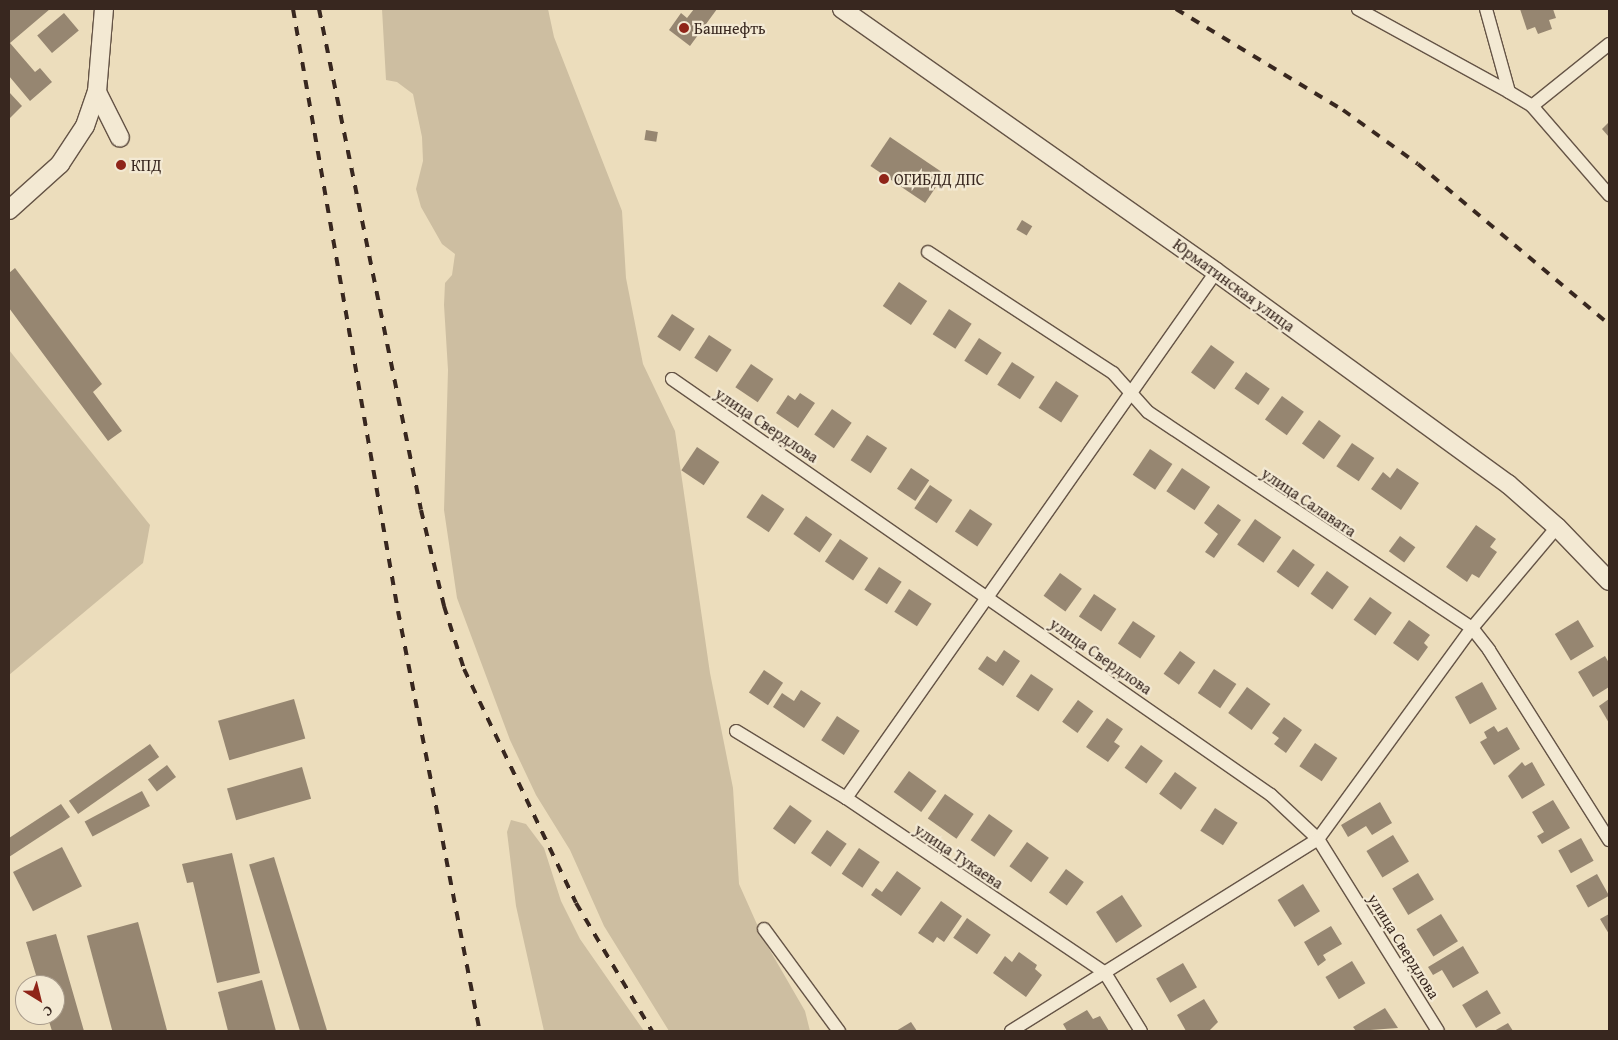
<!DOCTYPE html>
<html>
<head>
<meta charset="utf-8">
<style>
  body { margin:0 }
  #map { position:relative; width:1618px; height:1040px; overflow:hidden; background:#ecddbc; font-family:"Gentium Book Plus",serif }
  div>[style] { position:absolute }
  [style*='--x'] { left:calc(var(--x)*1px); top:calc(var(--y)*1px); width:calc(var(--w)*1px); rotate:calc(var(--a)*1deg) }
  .green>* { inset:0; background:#cdbea1 }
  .building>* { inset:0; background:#968671; transform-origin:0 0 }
  .roads { filter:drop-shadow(1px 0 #655446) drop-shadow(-1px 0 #655446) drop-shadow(0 1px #655446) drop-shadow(0 -1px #655446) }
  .street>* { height:12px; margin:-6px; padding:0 6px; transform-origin:6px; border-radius:6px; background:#f3e9d3 }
  .secondary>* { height:18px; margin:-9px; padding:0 9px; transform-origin:9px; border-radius:9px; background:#f3e9d3 }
  .rail>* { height:4px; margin-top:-2px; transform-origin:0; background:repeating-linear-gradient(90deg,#38271f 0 9px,transparent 0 18px) }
  .dots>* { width:14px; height:14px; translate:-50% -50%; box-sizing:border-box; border:2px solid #f3e9d3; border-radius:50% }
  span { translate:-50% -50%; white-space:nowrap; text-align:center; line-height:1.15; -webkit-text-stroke:4.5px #f3e9d3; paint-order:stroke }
  .poi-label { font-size:16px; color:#38271f }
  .left { translate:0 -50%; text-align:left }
  .street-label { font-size:16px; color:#38271f }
  .frame { position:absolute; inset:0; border:10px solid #38271f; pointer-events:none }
  .north { position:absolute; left:15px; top:975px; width:50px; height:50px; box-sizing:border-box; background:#f3e9d3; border:1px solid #a89b8b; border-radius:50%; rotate:144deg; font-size:14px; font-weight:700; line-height:20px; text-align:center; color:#38271f }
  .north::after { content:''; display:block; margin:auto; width:18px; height:22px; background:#8f2418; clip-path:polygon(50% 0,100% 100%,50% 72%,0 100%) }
</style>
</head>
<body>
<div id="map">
  <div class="green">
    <div style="clip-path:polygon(382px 9px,548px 9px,554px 37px,622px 211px,626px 278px,643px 364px,675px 431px,710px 673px,733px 788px,739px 884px,764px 940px,805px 1011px,810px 1031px,669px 1031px,604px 926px,570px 850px,536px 795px,510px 740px,457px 598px,444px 510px,448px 370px,444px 305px,445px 283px,452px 275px,455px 254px,442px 244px,421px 207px,416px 189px,423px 161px,422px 137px,413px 94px,397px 82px,386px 80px)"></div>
    <div style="clip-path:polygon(9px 350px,150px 525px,143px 563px,9px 675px)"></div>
    <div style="clip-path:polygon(511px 820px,526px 824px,544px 848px,561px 901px,580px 939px,644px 1031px,544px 1031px,516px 906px,507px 832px)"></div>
  </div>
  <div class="building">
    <div style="clip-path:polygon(9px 9px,50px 9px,10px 43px,35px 72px,40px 68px,52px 82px,30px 101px,9px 76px)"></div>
    <div style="clip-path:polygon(694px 9px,717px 9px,690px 46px,669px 30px,681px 13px,687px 18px)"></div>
    <div style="clip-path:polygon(1520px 9px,1553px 9px,1556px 18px,1549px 20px,1552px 29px,1538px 34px,1535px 27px,1527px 30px)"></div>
    <div style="left:64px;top:13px;width:23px;height:35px;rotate:50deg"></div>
    <div style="clip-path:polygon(9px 92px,22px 106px,9px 119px)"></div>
    <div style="clip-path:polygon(1609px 122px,1609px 137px,1602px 129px)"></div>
    <div style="left:646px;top:130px;width:12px;height:10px;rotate:9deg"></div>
    <div style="left:890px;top:137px;width:66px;height:35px;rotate:34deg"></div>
    <div style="left:1022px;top:220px;width:12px;height:11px;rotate:31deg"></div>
    <div style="clip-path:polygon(15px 268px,102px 384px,93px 392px,122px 431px,108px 441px,9px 308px,9px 273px)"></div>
    <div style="left:899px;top:282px;width:34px;height:29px;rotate:34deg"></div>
    <div style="left:949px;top:309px;width:27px;height:30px;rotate:33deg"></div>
    <div style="left:672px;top:314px;width:27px;height:27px;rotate:33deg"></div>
    <div style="left:709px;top:335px;width:27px;height:27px;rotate:33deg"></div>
    <div style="left:979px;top:338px;width:27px;height:27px;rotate:33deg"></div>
    <div style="left:1211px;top:345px;width:29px;height:34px;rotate:36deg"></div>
    <div style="left:1012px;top:362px;width:27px;height:27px;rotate:33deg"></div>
    <div style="left:751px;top:364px;width:27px;height:28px;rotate:34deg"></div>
    <div style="left:1246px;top:372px;width:29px;height:20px;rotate:35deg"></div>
    <div style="left:1056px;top:381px;width:27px;height:32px;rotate:33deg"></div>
    <div style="clip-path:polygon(800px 393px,815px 403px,798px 428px,776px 413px,788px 395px,795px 400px)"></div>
    <div style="left:1282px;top:396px;width:27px;height:29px;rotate:36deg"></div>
    <div style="left:832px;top:409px;width:24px;height:31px;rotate:35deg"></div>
    <div style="left:1319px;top:420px;width:27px;height:29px;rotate:36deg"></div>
    <div style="left:867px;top:435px;width:24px;height:30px;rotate:33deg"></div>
    <div style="left:1352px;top:443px;width:27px;height:28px;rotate:34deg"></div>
    <div style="left:697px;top:447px;width:27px;height:28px;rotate:34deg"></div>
    <div style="left:1150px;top:449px;width:27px;height:31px;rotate:34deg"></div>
    <div style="left:911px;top:468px;width:22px;height:25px;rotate:34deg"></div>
    <div style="left:1182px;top:468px;width:34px;height:28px;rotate:34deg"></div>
    <div style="clip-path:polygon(1397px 468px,1419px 483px,1401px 510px,1371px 489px,1383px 472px,1390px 478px)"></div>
    <div style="left:930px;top:485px;width:27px;height:28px;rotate:34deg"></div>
    <div style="left:762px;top:494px;width:27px;height:28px;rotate:34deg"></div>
    <div style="clip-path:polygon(1218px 504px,1241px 520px,1214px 558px,1205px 552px,1218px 534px,1204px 523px)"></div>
    <div style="left:970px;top:509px;width:27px;height:27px;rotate:34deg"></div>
    <div style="left:806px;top:516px;width:32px;height:22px;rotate:35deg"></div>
    <div style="left:1255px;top:519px;width:32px;height:31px;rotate:35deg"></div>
    <div style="clip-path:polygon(1476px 525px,1496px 539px,1490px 547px,1497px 552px,1479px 578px,1472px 574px,1467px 582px,1446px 567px)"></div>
    <div style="left:1400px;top:536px;width:19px;height:19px;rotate:36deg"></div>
    <div style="left:840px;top:539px;width:34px;height:27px;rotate:34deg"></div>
    <div style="left:1293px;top:549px;width:27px;height:28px;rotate:36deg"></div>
    <div style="left:879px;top:567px;width:27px;height:27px;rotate:33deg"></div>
    <div style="left:1327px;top:571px;width:27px;height:28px;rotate:36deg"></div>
    <div style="left:1060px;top:573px;width:27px;height:28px;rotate:36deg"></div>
    <div style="left:909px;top:589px;width:27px;height:27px;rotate:33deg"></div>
    <div style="left:1094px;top:594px;width:27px;height:27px;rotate:34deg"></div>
    <div style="left:1370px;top:597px;width:27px;height:28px;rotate:36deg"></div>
    <div style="clip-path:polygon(1409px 620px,1430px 635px,1424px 643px,1428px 647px,1418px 661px,1393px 643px)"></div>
    <div style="left:1578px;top:620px;width:31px;height:27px;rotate:59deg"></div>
    <div style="left:1133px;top:621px;width:27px;height:27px;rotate:34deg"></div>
    <div style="clip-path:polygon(1004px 650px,1020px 661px,1003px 686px,978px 669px,987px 656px,996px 662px)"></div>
    <div style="left:1180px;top:651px;width:19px;height:28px;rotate:36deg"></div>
    <div style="clip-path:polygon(1605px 656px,1609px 663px,1609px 687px,1593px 697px,1578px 672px)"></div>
    <div style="left:1214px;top:669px;width:27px;height:29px;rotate:34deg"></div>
    <div style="left:764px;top:670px;width:23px;height:27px;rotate:34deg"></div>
    <div style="left:1031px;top:674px;width:27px;height:27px;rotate:34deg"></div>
    <div style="left:1482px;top:682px;width:31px;height:31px;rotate:61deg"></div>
    <div style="left:1247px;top:687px;width:29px;height:32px;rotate:36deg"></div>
    <div style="clip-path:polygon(801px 690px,821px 703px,804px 728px,773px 707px,782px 693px,794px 701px)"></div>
    <div style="left:294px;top:699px;width:41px;height:79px;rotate:74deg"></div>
    <div style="clip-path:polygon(1609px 699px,1609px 723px,1599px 706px)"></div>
    <div style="left:1078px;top:700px;width:19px;height:27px;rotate:36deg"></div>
    <div style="left:837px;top:716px;width:27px;height:29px;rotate:33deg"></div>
    <div style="clip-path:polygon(1284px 717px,1302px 730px,1286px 753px,1274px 744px,1279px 738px,1272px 733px)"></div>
    <div style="clip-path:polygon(1107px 718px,1123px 729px,1114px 742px,1120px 746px,1108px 762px,1086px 747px)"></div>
    <div style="clip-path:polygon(1494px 726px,1498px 732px,1507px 727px,1520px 749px,1494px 765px,1480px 742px,1487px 738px,1484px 732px)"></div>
    <div style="left:1315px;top:743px;width:27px;height:28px;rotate:34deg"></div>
    <div style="left:150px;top:744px;width:16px;height:99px;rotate:55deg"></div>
    <div style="left:1141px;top:745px;width:27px;height:28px;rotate:36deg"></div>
    <div style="clip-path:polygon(1522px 762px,1525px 766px,1532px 762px,1545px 785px,1522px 799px,1508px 776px)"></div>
    <div style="left:167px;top:765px;width:15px;height:24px;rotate:53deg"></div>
    <div style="left:302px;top:767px;width:33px;height:78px;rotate:74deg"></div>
    <div style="left:909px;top:771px;width:34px;height:26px;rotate:36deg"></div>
    <div style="left:1175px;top:772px;width:27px;height:27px;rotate:36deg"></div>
    <div style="left:142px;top:791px;width:17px;height:65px;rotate:62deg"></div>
    <div style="left:945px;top:794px;width:35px;height:30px;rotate:35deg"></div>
    <div style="clip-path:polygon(1553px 800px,1570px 828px,1542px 844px,1537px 836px,1544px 832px,1532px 812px)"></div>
    <div style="clip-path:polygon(1380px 802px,1392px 823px,1372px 835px,1366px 826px,1348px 837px,1341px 825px)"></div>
    <div style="clip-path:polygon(61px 804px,70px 817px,9px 857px,9px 838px)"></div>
    <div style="left:790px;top:805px;width:27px;height:29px;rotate:36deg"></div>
    <div style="left:1215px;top:808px;width:27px;height:27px;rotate:33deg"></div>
    <div style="left:989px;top:814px;width:29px;height:32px;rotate:35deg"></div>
    <div style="left:827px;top:830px;width:24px;height:28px;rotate:35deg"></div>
    <div style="left:1393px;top:835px;width:31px;height:31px;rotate:59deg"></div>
    <div style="left:1581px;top:838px;width:26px;height:26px;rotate:61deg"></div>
    <div style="left:1027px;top:842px;width:27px;height:30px;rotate:36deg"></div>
    <div style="left:62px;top:847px;width:44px;height:55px;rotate:63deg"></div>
    <div style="left:859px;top:848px;width:25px;height:31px;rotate:34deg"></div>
    <div style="clip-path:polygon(232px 853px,260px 973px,217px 983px,193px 882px,187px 883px,182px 864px)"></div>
    <div style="left:274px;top:857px;width:182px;height:26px;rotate:73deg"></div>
    <div style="left:1066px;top:869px;width:22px;height:29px;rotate:36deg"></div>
    <div style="clip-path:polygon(897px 871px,921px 888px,901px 916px,871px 895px,876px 888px,882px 892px)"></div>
    <div style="left:1418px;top:873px;width:31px;height:30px;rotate:59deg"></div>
    <div style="left:1597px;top:874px;width:25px;height:24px;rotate:61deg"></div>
    <div style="left:1303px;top:884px;width:32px;height:30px;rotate:58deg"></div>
    <div style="left:1122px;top:895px;width:37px;height:31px;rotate:57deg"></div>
    <div style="clip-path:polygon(941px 901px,962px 916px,944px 942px,937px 937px,933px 943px,918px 933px)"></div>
    <div style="left:1441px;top:914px;width:32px;height:29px;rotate:58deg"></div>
    <div style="clip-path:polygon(1609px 914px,1609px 934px,1600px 919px)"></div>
    <div style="left:967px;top:918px;width:29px;height:24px;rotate:35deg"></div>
    <div style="left:138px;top:922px;width:113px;height:53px;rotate:75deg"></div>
    <div style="clip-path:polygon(1331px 926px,1342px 944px,1323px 955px,1326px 960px,1318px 966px,1304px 942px)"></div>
    <div style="clip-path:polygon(56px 934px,84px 1031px,52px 1031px,47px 1015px,55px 1015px,55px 985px,39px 985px,26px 942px)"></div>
    <div style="clip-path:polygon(1463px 946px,1479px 973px,1453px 988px,1442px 970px,1433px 975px,1428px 967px)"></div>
    <div style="clip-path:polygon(1019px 952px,1037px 965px,1035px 969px,1042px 975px,1026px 997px,993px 973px,1005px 956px,1012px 962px)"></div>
    <div style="left:1352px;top:961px;width:26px;height:31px;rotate:59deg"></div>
    <div style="left:1183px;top:963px;width:28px;height:31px;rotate:60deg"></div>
    <div style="clip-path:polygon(262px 980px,276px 1031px,228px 1031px,218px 992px)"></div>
    <div style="left:1487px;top:990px;width:27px;height:29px;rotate:59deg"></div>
    <div style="clip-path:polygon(1204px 999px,1218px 1022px,1209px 1031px,1186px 1031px,1177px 1015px)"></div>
    <div style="clip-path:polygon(1385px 1008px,1398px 1028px,1356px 1031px,1353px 1027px)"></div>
    <div style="clip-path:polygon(1087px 1010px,1093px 1019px,1100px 1016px,1109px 1031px,1067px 1031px,1063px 1024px)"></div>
    <div style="clip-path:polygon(911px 1022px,917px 1031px,896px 1031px)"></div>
    <div style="clip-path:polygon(1508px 1023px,1513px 1031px,1494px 1031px)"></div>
  </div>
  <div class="roads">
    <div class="street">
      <div style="--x:1358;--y:9;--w:172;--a:28.8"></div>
      <div style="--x:1486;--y:9;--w:86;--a:74.5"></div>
      <div style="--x:1509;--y:92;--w:27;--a:31"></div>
      <div style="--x:1532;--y:106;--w:118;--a:49.1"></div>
      <div style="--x:1532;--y:106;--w:99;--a:-38.8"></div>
      <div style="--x:928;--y:252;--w:221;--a:33.2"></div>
      <div style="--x:1113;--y:373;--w:52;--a:48.1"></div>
      <div style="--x:1148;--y:412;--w:389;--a:33.7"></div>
      <div style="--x:1472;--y:628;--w:28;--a:52"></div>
      <div style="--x:1489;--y:650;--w:225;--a:57.7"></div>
      <div style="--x:672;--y:379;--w:729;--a:34.78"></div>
      <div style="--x:1271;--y:795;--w:64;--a:43.1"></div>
      <div style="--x:1318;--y:839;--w:226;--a:58"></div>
      <div style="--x:736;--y:731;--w:129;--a:31.3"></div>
      <div style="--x:846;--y:798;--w:313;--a:34"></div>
      <div style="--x:1105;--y:973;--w:68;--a:58.2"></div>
      <div style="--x:846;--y:798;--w:643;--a:-54.88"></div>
      <div style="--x:764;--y:929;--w:127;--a:53.7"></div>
      <div style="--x:1011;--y:1031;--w:362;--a:-32"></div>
      <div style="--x:1318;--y:839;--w:261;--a:-53.9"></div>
      <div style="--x:1472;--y:628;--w:132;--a:-49.9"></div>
    </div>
    <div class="secondary">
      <div style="--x:842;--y:9;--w:457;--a:35.1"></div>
      <div style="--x:1216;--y:272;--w:361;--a:36"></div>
      <div style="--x:1508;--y:484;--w:65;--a:41.3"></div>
      <div style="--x:1557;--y:527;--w:75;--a:46.1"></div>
      <div style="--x:97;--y:92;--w:51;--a:63.4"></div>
      <div style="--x:9;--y:210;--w:69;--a:-42"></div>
      <div style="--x:60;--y:164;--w:45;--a:-56.7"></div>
      <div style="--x:85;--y:126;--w:36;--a:-71"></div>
      <div style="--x:97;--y:92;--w:83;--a:-85.2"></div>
    </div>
  </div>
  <div class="rail">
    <div style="--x:293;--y:9;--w:611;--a:80.11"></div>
    <div style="--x:398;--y:611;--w:428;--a:79"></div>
    <div style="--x:319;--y:9;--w:511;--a:78.49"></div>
    <div style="--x:421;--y:510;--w:99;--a:76.5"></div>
    <div style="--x:444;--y:606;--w:66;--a:72.4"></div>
    <div style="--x:464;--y:669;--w:259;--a:64.4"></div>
    <div style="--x:576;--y:903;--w:149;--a:59.3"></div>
    <div style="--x:1176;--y:9;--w:195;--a:31.2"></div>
    <div style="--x:1343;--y:110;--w:92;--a:35.8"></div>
    <div style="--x:1418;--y:164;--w:249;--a:40"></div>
  </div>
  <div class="dots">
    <div style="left:684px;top:28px;background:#8f2418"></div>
    <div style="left:121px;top:165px;background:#8f2418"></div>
    <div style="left:884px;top:179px;background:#8f2418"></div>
  </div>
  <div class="poi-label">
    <span class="left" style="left:694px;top:28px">Башнефть</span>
    <span class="left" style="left:131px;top:165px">КПД</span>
    <span class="left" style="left:894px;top:179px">ОГИБДД ДПС</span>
  </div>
  <div class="street-label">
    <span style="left:1234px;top:285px;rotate:36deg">Юрматинская улица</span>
    <span style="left:767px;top:425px;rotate:34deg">улица Свердлова</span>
    <span style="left:1309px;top:502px;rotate:34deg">улица Салавата</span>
    <span style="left:1101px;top:656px;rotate:35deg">улица Свердлова</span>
    <span style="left:959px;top:856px;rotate:34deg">улица Тукаева</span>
    <span style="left:1404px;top:946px;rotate:58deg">улица Свердлова</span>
  </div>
  <div class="frame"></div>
  <div class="north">С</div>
</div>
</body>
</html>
